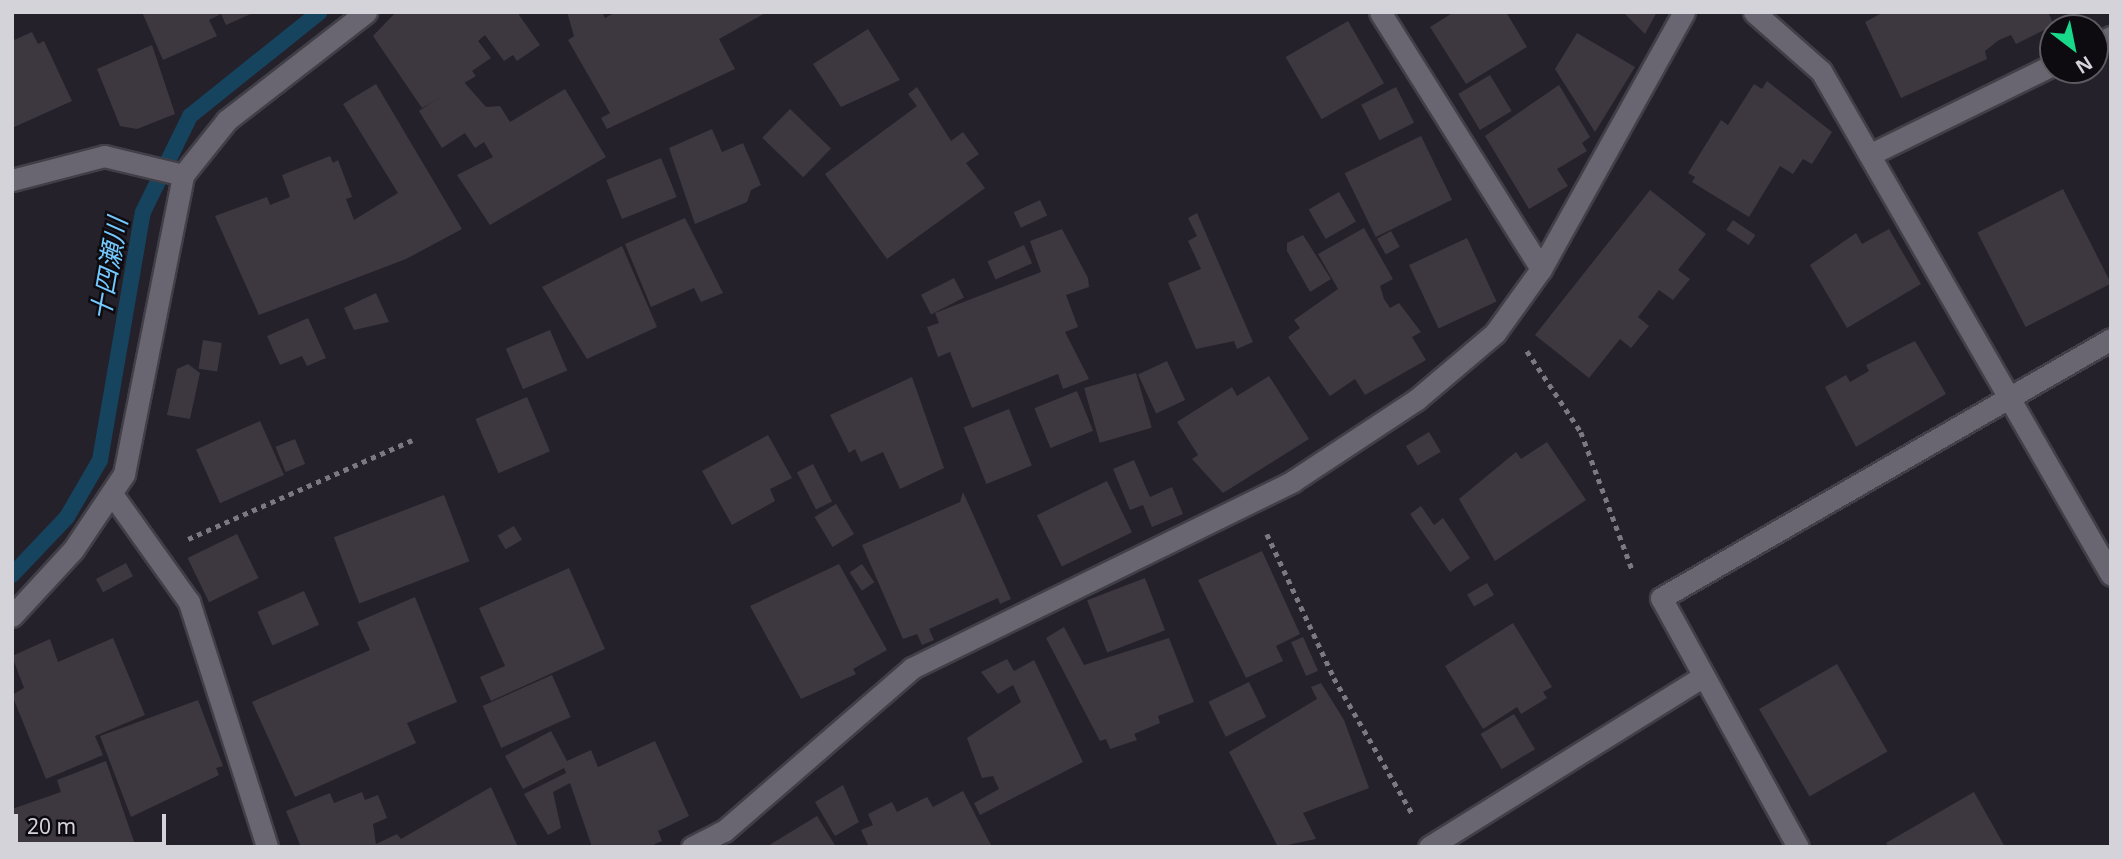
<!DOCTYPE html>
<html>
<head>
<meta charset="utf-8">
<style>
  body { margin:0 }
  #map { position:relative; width:2123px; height:859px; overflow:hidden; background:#24212a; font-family:"Noto Sans","Noto Sans JP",sans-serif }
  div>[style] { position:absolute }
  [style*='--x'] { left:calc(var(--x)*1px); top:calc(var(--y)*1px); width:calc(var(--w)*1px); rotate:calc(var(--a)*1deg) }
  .stream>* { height:16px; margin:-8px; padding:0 8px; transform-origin:8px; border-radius:8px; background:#16435d }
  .building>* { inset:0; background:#3d3740; transform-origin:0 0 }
  .path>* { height:4.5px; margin-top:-2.25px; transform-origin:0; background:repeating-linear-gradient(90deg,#7c7981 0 5px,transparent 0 10px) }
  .roads { filter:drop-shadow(2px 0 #413f47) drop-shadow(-2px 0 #413f47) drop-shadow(0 2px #413f47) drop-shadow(0 -2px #413f47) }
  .minor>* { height:21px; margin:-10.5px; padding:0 10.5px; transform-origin:10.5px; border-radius:10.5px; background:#6a6671 }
  .tertiary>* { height:21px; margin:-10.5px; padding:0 10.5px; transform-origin:10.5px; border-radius:10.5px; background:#6a6671 }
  span { translate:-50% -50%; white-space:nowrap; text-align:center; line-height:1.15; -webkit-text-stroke:5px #0d0b10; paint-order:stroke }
  .water-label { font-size:26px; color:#74c9fe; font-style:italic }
  .frame { position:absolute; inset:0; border:14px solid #d5d3da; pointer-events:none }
  .north { position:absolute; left:2039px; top:14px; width:70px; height:70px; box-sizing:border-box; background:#0d0b10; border:2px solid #5d5b61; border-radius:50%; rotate:148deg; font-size:19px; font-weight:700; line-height:28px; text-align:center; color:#d5d3da }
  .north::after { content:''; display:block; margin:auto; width:24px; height:32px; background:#18d989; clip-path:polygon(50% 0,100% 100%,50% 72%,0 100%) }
  .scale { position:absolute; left:14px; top:814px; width:152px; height:32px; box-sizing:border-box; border:4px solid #d5d3da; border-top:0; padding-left:9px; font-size:21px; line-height:24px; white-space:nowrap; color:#d5d3da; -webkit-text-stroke:5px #0d0b10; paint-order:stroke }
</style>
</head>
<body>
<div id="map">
  <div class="stream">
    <div style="--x:12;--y:575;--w:80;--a:-46.5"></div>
    <div style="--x:67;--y:517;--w:66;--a:-59.9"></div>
    <div style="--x:100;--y:460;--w:252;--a:-80.2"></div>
    <div style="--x:143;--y:212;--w:107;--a:-63.9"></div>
    <div style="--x:190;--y:116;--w:166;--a:-38.7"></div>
  </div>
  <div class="building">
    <div style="clip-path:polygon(142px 12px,255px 12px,226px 25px,221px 14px,209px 20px,217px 36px,163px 60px)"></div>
    <div style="clip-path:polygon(396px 12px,517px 12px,540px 45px,517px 61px,513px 55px,504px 61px,485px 35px,478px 41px,491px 58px,472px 71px,476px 76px,422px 108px,373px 36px)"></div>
    <div style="clip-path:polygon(567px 12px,602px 12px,605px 18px,616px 12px,767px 12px,719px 39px,735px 69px,607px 129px,601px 118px,610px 113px,568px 40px,574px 36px)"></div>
    <div style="clip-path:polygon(1454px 12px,1506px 12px,1527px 47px,1466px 84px,1430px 27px)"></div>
    <div style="clip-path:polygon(1623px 12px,1657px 12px,1645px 34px)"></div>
    <div style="clip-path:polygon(1884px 12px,2048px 12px,2054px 25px,2016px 44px,2011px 35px,1999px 40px,1985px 51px,1987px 59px,1901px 98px,1865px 22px)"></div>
    <div style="left:1348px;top:21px;width:72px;height:72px;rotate:60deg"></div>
    <div style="clip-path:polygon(868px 29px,900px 80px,841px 107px,813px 64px)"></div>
    <div style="clip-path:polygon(32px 32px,38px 44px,44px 41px,72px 101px,12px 128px,12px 41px)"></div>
    <div style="clip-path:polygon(1577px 33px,1635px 67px,1595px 132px,1555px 69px)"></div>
    <div style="clip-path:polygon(152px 45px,175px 114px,137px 129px,120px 126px,97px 69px)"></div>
    <div style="left:1490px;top:75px;width:42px;height:37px;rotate:59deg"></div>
    <div style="clip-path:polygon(463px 81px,486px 107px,500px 106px,510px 122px,565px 89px,606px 157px,490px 225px,457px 175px,493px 157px,484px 142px,475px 148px,465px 133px,442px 148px,419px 111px)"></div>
    <div style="clip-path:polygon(1767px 81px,1832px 132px,1812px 164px,1803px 159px,1793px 174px,1780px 166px,1749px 217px,1692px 182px,1695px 177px,1688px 173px,1721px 120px,1728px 125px,1754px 84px,1762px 89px)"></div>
    <div style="clip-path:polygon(376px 84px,462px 229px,406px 259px,259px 315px,215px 216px,267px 197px,270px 205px,290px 197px,282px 175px,330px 156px,333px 163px,338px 160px,352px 197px,346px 199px,354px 220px,398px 193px,343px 104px)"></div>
    <div style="clip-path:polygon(1559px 85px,1590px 137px,1582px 143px,1587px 151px,1557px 169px,1568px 186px,1529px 209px,1485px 136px)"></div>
    <div style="clip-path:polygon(917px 87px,951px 141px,963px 132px,979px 154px,966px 163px,985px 188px,887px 259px,825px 174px,917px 106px,908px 94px)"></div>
    <div style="left:1396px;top:87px;width:40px;height:39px;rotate:63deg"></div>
    <div style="left:790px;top:109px;width:57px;height:40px;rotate:44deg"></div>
    <div style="clip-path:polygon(712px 129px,722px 152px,743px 143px,761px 185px,751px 190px,747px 202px,695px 224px,669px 148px)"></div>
    <div style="left:1421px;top:136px;width:71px;height:85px;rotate:64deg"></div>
    <div style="left:661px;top:158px;width:42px;height:59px;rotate:68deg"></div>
    <div style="left:2063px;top:189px;width:106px;height:96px;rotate:63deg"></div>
    <div style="clip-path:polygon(1650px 190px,1706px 234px,1678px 270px,1690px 279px,1673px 300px,1659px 290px,1638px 317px,1649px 326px,1631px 348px,1620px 339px,1589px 378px,1535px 335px)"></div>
    <div style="left:1339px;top:192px;width:34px;height:35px;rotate:60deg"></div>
    <div style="left:1040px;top:200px;width:17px;height:29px;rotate:65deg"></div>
    <div style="clip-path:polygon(1197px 213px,1253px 342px,1237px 349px,1234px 341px,1196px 349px,1168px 283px,1201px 269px,1188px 241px,1197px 236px,1188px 218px)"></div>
    <div style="clip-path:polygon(685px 218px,723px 293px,701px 302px,694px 288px,651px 307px,625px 244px)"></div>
    <div style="left:1733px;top:220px;width:27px;height:12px;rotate:34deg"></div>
    <div style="clip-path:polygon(1364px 228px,1393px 279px,1380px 286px,1384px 299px,1390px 308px,1399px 303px,1421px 332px,1412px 337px,1426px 360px,1365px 395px,1355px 379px,1330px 396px,1288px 337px,1300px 328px,1294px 320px,1338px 289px,1318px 254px)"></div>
    <div style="clip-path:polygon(1062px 229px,1088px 278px,1089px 287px,1066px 295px,1078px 327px,1065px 332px,1089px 379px,1063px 389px,1058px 374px,972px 408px,950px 352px,938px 357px,927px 327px,939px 323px,935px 313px,1041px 272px,1030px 241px)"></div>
    <div style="clip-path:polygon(1889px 229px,1921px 284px,1847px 328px,1810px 265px,1856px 233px,1862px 244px)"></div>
    <div style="left:1391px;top:231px;width:18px;height:16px;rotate:61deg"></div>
    <div style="clip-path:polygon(1303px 235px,1331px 279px,1310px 292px,1287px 251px,1287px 243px)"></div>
    <div style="left:1467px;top:238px;width:70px;height:64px;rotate:65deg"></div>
    <div style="left:1024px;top:245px;width:20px;height:40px;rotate:66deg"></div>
    <div style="clip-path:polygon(622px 246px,657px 327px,587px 359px,542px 287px)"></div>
    <div style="left:954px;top:278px;width:22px;height:37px;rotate:63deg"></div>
    <div style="clip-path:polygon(376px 293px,389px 322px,354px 330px,344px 308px)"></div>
    <div style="clip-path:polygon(308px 318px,326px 358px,307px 366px,302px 356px,280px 365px,267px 336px)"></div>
    <div style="left:550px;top:330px;width:44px;height:48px;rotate:67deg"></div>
    <div style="left:203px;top:340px;width:19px;height:29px;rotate:9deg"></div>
    <div style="clip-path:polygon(1915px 341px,1946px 394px,1856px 447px,1825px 387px,1846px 375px,1850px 382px,1869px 371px,1866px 365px)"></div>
    <div style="left:1167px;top:361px;width:43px;height:32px;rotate:65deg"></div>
    <div style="clip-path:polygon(188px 364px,200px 373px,190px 419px,167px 415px,177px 369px)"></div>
    <div style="left:1136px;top:373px;width:57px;height:54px;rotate:74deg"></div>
    <div style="clip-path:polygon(1269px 376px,1309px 439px,1223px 493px,1192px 459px,1198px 455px,1177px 422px,1232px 387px,1237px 396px)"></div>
    <div style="clip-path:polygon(912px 377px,944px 468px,900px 489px,883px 452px,861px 462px,855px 449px,849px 453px,830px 415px)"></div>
    <div style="left:1077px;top:391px;width:43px;height:46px;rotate:68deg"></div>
    <div style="left:527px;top:397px;width:59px;height:56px;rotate:67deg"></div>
    <div style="left:1009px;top:409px;width:61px;height:49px;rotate:68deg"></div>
    <div style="left:260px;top:421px;width:59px;height:70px;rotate:66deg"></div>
    <div style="left:1429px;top:432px;width:23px;height:27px;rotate:59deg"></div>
    <div style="clip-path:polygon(768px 435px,792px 478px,770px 489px,775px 501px,732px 525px,702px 471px)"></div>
    <div style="left:295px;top:439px;width:27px;height:21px;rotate:68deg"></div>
    <div style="clip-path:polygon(1547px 442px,1586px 500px,1495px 561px,1459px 499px,1516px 452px,1521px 459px)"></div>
    <div style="clip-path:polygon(1134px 460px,1150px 497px,1172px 487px,1183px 514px,1152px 527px,1143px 505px,1130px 510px,1113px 469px)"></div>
    <div style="left:813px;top:464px;width:42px;height:18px;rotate:63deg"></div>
    <div style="left:1107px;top:481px;width:57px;height:78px;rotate:64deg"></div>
    <div style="clip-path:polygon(963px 492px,1011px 599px,1000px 604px,998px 598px,929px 629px,934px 640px,922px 645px,917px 634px,903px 639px,862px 545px,960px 502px)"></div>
    <div style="left:444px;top:495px;width:71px;height:118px;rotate:69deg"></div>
    <div style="left:836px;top:504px;width:35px;height:25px;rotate:59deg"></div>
    <div style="clip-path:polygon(1421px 506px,1434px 525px,1443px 518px,1470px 558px,1450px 572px,1410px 514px)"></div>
    <div style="left:514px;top:526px;width:16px;height:19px;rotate:60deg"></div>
    <div style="left:237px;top:534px;width:49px;height:55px;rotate:64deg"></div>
    <div style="clip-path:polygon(1262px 551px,1300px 634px,1276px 646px,1283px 661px,1246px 678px,1198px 580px)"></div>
    <div style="left:126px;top:563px;width:15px;height:34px;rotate:62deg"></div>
    <div style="clip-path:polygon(839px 564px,887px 650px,853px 669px,856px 674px,801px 699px,750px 606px)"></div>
    <div style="left:862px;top:564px;width:22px;height:15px;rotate:56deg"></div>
    <div style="clip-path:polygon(569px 568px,605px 649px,491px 701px,480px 677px,505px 666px,479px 608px)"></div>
    <div style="left:1145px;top:578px;width:56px;height:62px;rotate:69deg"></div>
    <div style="left:1487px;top:583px;width:14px;height:23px;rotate:60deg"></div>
    <div style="left:304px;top:591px;width:37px;height:51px;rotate:66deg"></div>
    <div style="clip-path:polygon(415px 597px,457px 702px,407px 723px,416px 743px,295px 797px,252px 702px,370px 650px,357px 622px)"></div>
    <div style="clip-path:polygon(1513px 623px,1552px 687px,1543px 692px,1547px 698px,1521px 714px,1517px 707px,1483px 729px,1445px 666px)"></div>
    <div style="clip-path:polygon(1064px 627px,1084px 665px,1169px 638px,1194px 702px,1158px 716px,1160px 723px,1134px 734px,1137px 740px,1110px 749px,1106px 739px,1100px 741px,1046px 638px)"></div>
    <div style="left:1303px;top:637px;width:37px;height:13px;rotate:66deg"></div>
    <div style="clip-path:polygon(113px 638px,145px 715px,95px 736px,103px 755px,46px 779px,12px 695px,24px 688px,12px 656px,50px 639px,58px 662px)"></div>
    <div style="clip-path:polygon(1007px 659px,1014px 671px,1034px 660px,1083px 762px,980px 815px,974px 803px,999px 789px,993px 776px,982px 778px,967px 738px,1021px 702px,1013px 685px,998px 694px,981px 672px)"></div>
    <div style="left:1837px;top:664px;width:101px;height:90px;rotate:60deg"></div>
    <div style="left:552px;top:675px;width:46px;height:76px;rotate:66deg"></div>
    <div style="left:1249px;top:682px;width:39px;height:45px;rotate:64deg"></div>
    <div style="clip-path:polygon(1321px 683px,1344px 720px,1369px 788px,1303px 813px,1316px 839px,1278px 847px,1229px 752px,1317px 699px,1311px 687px)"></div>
    <div style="clip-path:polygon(198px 700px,223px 766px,216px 768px,219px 775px,131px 817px,100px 736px)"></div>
    <div style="left:1514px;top:714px;width:41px;height:39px;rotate:59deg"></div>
    <div style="clip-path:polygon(551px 731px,567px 761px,591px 750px,598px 767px,655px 741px,689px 816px,658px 831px,662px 841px,649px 847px,592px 847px,570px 783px,553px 792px,561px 828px,548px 835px,524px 794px,566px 773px,564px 768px,523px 789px,505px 756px)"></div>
    <div style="clip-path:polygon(106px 761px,136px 847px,12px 847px,12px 809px,61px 792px,57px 780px)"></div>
    <div style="clip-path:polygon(843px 785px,859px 822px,835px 836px,815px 802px)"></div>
    <div style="clip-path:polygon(491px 787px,518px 847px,301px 847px,286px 811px,330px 793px,334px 803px,362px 792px,365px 800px,378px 795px,387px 818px,373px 824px,376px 844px,397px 834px,401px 839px)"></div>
    <div style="clip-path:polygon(963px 791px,992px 847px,869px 847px,861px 830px,873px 825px,868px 814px,892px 802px,897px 812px,927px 797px,933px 807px)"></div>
    <div style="clip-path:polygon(1974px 792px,2005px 847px,1889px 847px,1886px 843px)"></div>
    <div style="clip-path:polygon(817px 816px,836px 847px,766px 847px)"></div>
  </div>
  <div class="path">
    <div style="--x:1527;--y:351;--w:97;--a:56.3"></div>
    <div style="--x:1581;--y:432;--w:149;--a:69.6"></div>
    <div style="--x:1267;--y:534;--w:159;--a:65"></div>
    <div style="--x:1334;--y:678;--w:158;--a:60"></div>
    <div style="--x:188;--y:539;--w:245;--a:-23.8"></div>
  </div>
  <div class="roads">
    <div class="minor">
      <div style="--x:1380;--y:12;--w:303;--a:57.9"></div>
      <div style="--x:1754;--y:12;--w:89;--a:41.4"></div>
      <div style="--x:1821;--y:71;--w:581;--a:60.08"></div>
      <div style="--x:2095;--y:45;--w:18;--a:-27"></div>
      <div style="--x:1871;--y:154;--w:203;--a:-26.1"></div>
      <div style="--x:12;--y:180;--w:95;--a:-14.6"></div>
      <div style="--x:104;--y:156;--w:81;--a:13.5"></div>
      <div style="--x:112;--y:494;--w:133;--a:54.5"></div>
      <div style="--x:189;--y:602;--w:257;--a:72.3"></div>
      <div style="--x:692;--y:847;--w:36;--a:-27"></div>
      <div style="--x:724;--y:831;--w:249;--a:-40.9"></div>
      <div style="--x:912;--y:668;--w:424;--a:-26.1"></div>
      <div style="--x:1293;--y:481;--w:147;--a:-33.4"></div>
      <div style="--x:1416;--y:400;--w:104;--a:-40.3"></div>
      <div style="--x:1495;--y:333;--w:79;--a:-54.3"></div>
      <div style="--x:1541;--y:269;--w:294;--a:-60.9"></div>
      <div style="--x:1429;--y:847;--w:319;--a:-31.9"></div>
      <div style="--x:1798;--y:847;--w:284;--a:-118.8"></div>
      <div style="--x:1661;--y:598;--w:519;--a:-29.92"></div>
    </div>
    <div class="tertiary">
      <div style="--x:12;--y:616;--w:90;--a:-47.3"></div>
      <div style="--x:73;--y:550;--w:92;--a:-56.1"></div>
      <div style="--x:124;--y:474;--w:305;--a:-78.8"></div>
      <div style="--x:183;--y:175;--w:70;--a:-51.3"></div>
      <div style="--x:227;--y:120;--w:176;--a:-37.8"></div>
    </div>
  </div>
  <div class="water-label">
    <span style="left:109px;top:269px;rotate:-80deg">十四瀬川</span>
  </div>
  <div class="frame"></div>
  <div class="north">N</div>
  <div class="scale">20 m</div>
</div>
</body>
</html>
